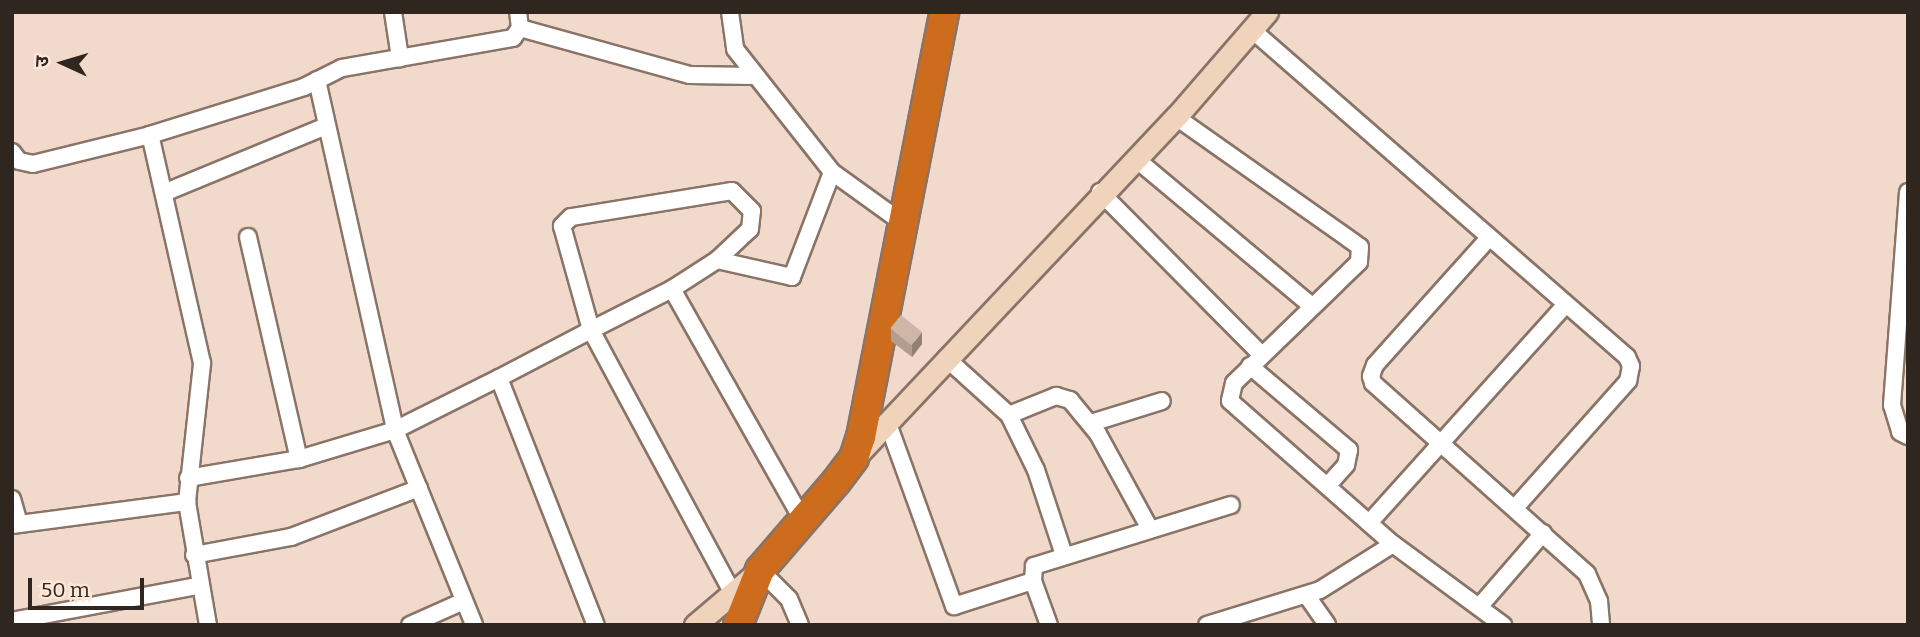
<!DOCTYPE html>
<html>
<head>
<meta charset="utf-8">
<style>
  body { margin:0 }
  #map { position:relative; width:1920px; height:637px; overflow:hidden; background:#f1d9cb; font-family:Bitter,"Noto Sans Devanagari",serif }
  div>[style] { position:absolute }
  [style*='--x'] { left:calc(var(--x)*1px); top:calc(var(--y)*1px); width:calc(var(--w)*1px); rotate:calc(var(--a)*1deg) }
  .roads { filter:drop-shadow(2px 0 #897467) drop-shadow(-2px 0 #897467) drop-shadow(0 2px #897467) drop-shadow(0 -2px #897467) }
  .street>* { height:16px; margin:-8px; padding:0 8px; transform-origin:8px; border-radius:8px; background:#fff }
  .secondary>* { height:21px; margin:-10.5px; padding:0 10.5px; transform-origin:10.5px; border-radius:10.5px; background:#f0d3bb }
  .highway>* { height:28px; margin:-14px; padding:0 14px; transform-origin:14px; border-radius:14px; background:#ce6c1d }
  .wall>* { inset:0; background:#b19d91 }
  .shaded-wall>* { inset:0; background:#908076 }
  .building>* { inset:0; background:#ceb7a9; transform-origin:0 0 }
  span { translate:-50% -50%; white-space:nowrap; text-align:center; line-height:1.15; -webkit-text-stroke:5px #fee6d8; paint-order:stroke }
  .frame { position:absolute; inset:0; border:14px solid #2f2620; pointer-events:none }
  .north { position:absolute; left:28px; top:28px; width:70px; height:70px; -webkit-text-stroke:5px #fee6d8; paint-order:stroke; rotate:274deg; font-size:19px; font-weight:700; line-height:28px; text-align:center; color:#2f2620 }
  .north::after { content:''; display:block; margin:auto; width:24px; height:32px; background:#2f2620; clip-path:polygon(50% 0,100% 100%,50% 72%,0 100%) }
  .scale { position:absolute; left:28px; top:578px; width:116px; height:32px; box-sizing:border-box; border:4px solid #2f2620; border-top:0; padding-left:9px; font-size:21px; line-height:24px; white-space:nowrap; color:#2f2620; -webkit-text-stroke:5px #fee6d8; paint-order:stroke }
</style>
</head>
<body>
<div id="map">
  <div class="roads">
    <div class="street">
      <div style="--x:393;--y:12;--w:47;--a:81.3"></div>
      <div style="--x:730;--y:12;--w:37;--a:82"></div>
      <div style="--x:735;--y:49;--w:157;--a:51.7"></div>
      <div style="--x:832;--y:172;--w:87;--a:35.7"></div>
      <div style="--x:520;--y:28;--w:176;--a:15.5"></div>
      <div style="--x:690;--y:75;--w:64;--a:0.9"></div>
      <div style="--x:1251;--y:29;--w:499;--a:41.1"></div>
      <div style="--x:1627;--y:357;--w:10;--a:66"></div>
      <div style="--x:1631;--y:366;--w:15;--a:101"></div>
      <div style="--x:1628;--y:381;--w:170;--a:131.7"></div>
      <div style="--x:317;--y:80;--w:359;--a:77.4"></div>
      <div style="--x:395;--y:430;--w:210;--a:67.9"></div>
      <div style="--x:1176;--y:117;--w:225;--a:35.2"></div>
      <div style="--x:1360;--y:247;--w:15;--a:94"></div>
      <div style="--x:1359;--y:262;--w:174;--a:135.9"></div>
      <div style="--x:1234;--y:383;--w:18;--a:103"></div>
      <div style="--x:1230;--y:401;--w:217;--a:41.3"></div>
      <div style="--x:1393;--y:544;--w:137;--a:36.4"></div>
      <div style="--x:12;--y:152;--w:11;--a:52"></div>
      <div style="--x:19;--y:161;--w:14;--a:12"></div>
      <div style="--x:33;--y:164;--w:121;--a:-13.9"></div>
      <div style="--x:1136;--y:159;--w:229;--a:39.9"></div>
      <div style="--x:166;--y:192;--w:173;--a:-22.4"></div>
      <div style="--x:1100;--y:192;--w:228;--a:45.2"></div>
      <div style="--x:1908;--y:192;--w:214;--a:94.3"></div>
      <div style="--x:1892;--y:405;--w:28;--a:73"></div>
      <div style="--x:1900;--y:432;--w:9;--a:27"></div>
      <div style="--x:248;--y:237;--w:228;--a:77.1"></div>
      <div style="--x:1488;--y:239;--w:169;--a:131.9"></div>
      <div style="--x:1375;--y:365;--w:12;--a:110"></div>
      <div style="--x:1371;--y:376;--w:7;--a:74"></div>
      <div style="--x:1373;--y:383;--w:287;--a:41.7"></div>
      <div style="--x:1587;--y:574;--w:30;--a:66"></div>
      <div style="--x:1599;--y:601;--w:24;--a:85"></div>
      <div style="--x:717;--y:260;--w:77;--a:12.8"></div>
      <div style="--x:792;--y:277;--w:112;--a:-69.1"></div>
      <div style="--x:672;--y:289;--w:262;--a:60.5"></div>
      <div style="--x:946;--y:358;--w:85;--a:42.1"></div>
      <div style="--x:1009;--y:415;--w:51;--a:-22"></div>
      <div style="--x:1056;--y:396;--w:15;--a:16"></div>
      <div style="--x:1070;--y:400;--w:44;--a:50.5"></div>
      <div style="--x:1098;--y:434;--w:108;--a:61.3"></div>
      <div style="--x:1250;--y:366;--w:130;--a:40.3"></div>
      <div style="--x:1349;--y:450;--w:15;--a:101"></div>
      <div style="--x:1346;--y:465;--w:28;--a:132"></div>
      <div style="--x:499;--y:378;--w:265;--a:68.6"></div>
      <div style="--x:1009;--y:415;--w:61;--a:63.9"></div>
      <div style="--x:1036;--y:470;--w:89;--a:71.8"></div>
      <div style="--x:887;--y:421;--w:197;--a:70.1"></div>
      <div style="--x:954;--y:606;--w:83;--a:-17.6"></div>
      <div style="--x:1091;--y:423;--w:74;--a:-17.2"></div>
      <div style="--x:188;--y:478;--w:113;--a:-9.7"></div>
      <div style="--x:299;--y:459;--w:100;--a:-16.8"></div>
      <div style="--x:395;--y:430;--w:116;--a:-26.6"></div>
      <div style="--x:499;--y:378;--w:104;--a:-27.6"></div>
      <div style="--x:591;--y:330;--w:91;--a:-26.8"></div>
      <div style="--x:672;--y:289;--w:54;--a:-32.8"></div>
      <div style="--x:717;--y:260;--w:45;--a:-43.2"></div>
      <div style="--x:750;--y:229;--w:18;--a:-84"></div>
      <div style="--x:752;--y:211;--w:28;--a:-135"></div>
      <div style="--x:732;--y:191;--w:163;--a:170.8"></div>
      <div style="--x:571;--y:217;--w:13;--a:135"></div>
      <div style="--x:562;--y:226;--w:108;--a:74.4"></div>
      <div style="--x:591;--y:330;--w:295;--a:61.7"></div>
      <div style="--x:12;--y:499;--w:26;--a:74"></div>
      <div style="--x:1369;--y:523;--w:293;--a:-48"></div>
      <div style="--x:12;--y:525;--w:177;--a:-7.5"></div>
      <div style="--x:194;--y:555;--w:99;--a:-10.5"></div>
      <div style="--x:291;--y:537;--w:137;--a:-20.9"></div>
      <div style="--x:760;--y:570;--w:41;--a:45"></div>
      <div style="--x:789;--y:599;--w:28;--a:67"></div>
      <div style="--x:1307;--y:596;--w:35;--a:55"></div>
      <div style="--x:1479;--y:607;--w:98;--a:-49.1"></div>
      <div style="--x:12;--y:621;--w:189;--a:-10.7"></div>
      <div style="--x:208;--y:625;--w:125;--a:-99.7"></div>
      <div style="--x:187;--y:502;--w:140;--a:-83.8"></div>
      <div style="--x:202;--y:363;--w:234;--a:-102.8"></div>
      <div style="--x:150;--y:135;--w:161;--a:-17.3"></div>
      <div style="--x:304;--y:87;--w:42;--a:-26.6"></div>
      <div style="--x:342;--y:68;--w:174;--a:-10"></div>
      <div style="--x:513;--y:38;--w:12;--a:-55"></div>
      <div style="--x:520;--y:28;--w:16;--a:-97"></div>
      <div style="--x:410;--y:625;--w:59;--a:-24"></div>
      <div style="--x:1049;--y:625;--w:47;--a:-110"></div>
      <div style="--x:1033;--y:581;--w:15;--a:-86"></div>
      <div style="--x:1034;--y:566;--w:206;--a:-17.2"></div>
      <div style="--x:1207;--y:625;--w:118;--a:-17.2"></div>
      <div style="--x:1320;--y:590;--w:86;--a:-32.2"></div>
    </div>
    <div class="secondary">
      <div style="--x:857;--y:455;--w:465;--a:-46.7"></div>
      <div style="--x:1176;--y:117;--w:139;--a:-49.1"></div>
      <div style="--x:695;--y:625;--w:85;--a:-40.2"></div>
    </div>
    <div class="highway">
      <div style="--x:738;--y:625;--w:59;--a:-68.2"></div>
      <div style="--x:760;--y:570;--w:116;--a:-49.2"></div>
      <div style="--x:836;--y:482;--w:30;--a:-53"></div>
      <div style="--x:854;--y:458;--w:22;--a:-72"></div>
      <div style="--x:861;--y:437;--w:433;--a:-78.9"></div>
    </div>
  </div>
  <div class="wall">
    <div style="clip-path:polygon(891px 329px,922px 344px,912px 357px,891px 341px)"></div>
  </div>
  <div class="shaded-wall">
    <div style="clip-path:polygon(922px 332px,922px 344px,912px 357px,912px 345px)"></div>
  </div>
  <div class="building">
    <div style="left:901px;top:315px;width:27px;height:17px;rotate:39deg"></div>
  </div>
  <div class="frame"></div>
  <div class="north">उ</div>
  <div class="scale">50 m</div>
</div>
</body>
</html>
